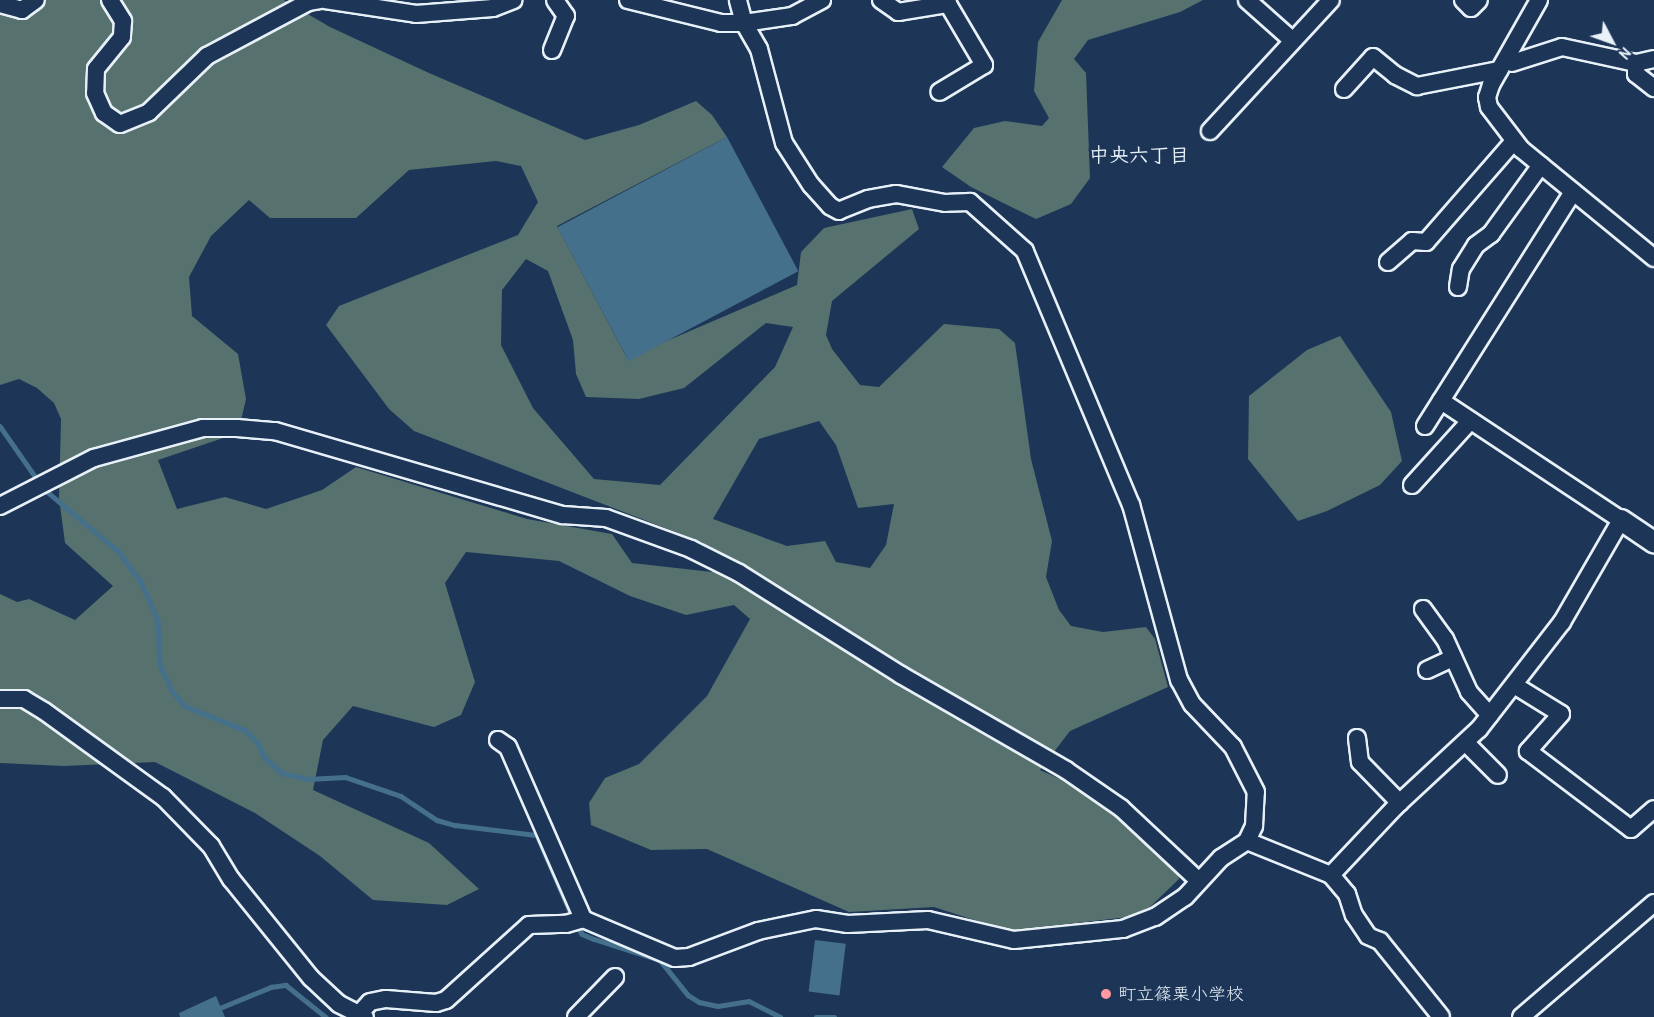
<!DOCTYPE html>
<html>
<head>
<meta charset="utf-8">
<style>
  body { margin:0 }
  #map { position:relative; width:1654px; height:1017px; overflow:hidden; background:#1d3557; font-family:"Patrick Hand","Klee One",sans-serif }
  div>[style] { position:absolute }
  [style*='--x'] { left:calc(var(--x)*1px); top:calc(var(--y)*1px); width:calc(var(--w)*1px); rotate:calc(var(--a)*1deg) }
  .green>* { inset:0; background:#56716e }
  .water>* { inset:0; background:#45708c; transform-origin:0 0 }
  .stream>* { height:4.5px; margin:-2.25px; padding:0 2.25px; transform-origin:2.25px; border-radius:2.25px; background:#45708c }
  .roads { filter:drop-shadow(2px 0 #e8f1f8) drop-shadow(-2px 0 #e8f1f8) drop-shadow(0 2px #e8f1f8) drop-shadow(0 -2px #e8f1f8) }
  .minor>* { height:16px; margin:-8px; padding:0 8px; transform-origin:8px; border-radius:8px; background:#1d3557 }
  .tertiary>* { height:20px; margin:-10px; padding:0 10px; transform-origin:10px; border-radius:10px; background:#1d3557 }
  .dots>* { width:16px; height:16px; translate:-50% -50%; box-sizing:border-box; border:3px solid #1d3557; border-radius:50% }
  span { translate:-50% -50%; white-space:nowrap; text-align:center; line-height:1.15; -webkit-text-stroke:6px #1d3557; paint-order:stroke }
  .poi-label { font-size:18px; color:#e8f1f8 }
  .left { translate:0 -50%; text-align:left }
  .neighbourhood-label { font-size:20px; color:#e8f1f8; font-weight:700 }
  .north { position:absolute; left:1582px; top:12px; width:60px; height:60px; -webkit-text-stroke:4px #1d3557; paint-order:stroke; rotate:131deg; font-size:16px; font-weight:700; line-height:24px; text-align:center; color:#e8f1f8 }
  .north::after { content:''; display:block; margin:auto; width:21px; height:27px; background:#e8f1f8; clip-path:polygon(50% 0,100% 100%,50% 72%,0 100%) }
</style>
</head>
<body>
<div id="map">
  <div class="green">
    <div style="clip-path:polygon(evenodd,0 0,284px 0,330px 27px,429px 73px,585px 140px,639px 125px,696px 101px,712px 115px,727px 137px,557px 226px,627px 358px,797px 285px,801px 252px,824px 228px,912px 209px,919px 229px,832px 301px,826px 335px,832px 349px,860px 385px,879px 387px,944px 324px,999px 329px,1015px 343px,1031px 459px,1052px 541px,1046px 577px,1059px 610px,1071px 626px,1103px 632px,1146px 627px,1155px 639px,1168px 687px,1070px 731px,1040px 770px,1069px 783px,1129px 823px,1177px 868px,1179px 879px,1150px 907px,1128px 917px,1008px 931px,934px 907px,849px 912px,707px 849px,651px 850px,591px 825px,589px 803px,605px 778px,639px 764px,707px 696px,750px 619px,734px 605px,686px 615px,630px 596px,559px 561px,466px 552px,445px 583px,475px 682px,461px 715px,434px 727px,353px 706px,323px 740px,313px 790px,429px 843px,479px 889px,447px 905px,373px 900px,320px 856px,255px 813px,155px 762px,64px 766px,0 763px,0 594px,17px 602px,29px 599px,75px 620px,113px 586px,65px 543px,59px 498px,61px 419px,54px 403px,37px 388px,19px 379px,0 385px,0 0,496px 161px,521px 166px,538px 202px,518px 235px,339px 306px,326px 325px,389px 409px,414px 431px,704px 543px,712px 572px,632px 563px,612px 534px,527px 519px,356px 467px,322px 490px,266px 509px,225px 497px,177px 509px,158px 460px,238px 433px,246px 399px,238px 354px,192px 316px,189px 277px,211px 236px,249px 200px,270px 218px,356px 218px,409px 170px,496px 161px,0 0,526px 259px,548px 271px,573px 340px,576px 374px,586px 397px,639px 399px,684px 388px,766px 323px,793px 327px,775px 367px,660px 485px,594px 479px,533px 408px,501px 345px,502px 290px,526px 259px,0 0,819px 421px,836px 445px,858px 508px,894px 504px,886px 545px,870px 568px,836px 562px,825px 541px,787px 546px,713px 519px,759px 439px,819px 421px)"></div>
    <div style="clip-path:polygon(1062px 0,1203px 0,1180px 12px,1088px 40px,1074px 59px,1086px 73px,1090px 178px,1071px 204px,1036px 219px,971px 187px,942px 167px,974px 128px,1005px 121px,1042px 126px,1049px 118px,1034px 91px,1038px 42px)"></div>
    <div style="clip-path:polygon(1340px 336px,1391px 412px,1402px 461px,1380px 485px,1327px 511px,1298px 521px,1248px 459px,1249px 396px,1307px 350px)"></div>
  </div>
  <div class="water">
    <div style="left:727px;top:137px;width:152px;height:192px;rotate:62deg"></div>
    <div style="left:815px;top:940px;width:31px;height:52px;rotate:7deg"></div>
    <div style="clip-path:polygon(216px 996px,225px 1017px,180px 1017px,179px 1013px)"></div>
  </div>
  <div class="stream">
    <div style="--x:0;--y:426;--w:77;--a:55.1"></div>
    <div style="--x:44;--y:489;--w:97;--a:40"></div>
    <div style="--x:118;--y:551;--w:39;--a:53"></div>
    <div style="--x:141;--y:582;--w:42;--a:65.9"></div>
    <div style="--x:158;--y:620;--w:45;--a:87.5"></div>
    <div style="--x:160;--y:665;--w:29;--a:65"></div>
    <div style="--x:172;--y:691;--w:20;--a:49"></div>
    <div style="--x:185;--y:706;--w:65;--a:21.8"></div>
    <div style="--x:245;--y:730;--w:18;--a:45"></div>
    <div style="--x:258;--y:743;--w:17;--a:65"></div>
    <div style="--x:265;--y:758;--w:23;--a:41"></div>
    <div style="--x:282;--y:773;--w:27;--a:13"></div>
    <div style="--x:308;--y:779;--w:37;--a:-3"></div>
    <div style="--x:345;--y:777;--w:59;--a:18.7"></div>
    <div style="--x:401;--y:796;--w:43;--a:33.7"></div>
    <div style="--x:437;--y:820;--w:19;--a:16"></div>
    <div style="--x:455;--y:825;--w:83;--a:7"></div>
    <div style="--x:537;--y:835;--w:90;--a:66.6"></div>
    <div style="--x:577;--y:925;--w:10;--a:61"></div>
    <div style="--x:582;--y:934;--w:13;--a:23"></div>
    <div style="--x:594;--y:939;--w:69;--a:17.7"></div>
    <div style="--x:660;--y:960;--w:45;--a:51.3"></div>
    <div style="--x:688;--y:995;--w:13;--a:32"></div>
    <div style="--x:699;--y:1002;--w:19;--a:12"></div>
    <div style="--x:718;--y:1006;--w:31;--a:-9"></div>
    <div style="--x:749;--y:1001;--w:35;--a:27"></div>
    <div style="--x:215;--y:1010;--w:61;--a:-22.3"></div>
    <div style="--x:271;--y:987;--w:15;--a:-8"></div>
    <div style="--x:286;--y:985;--w:51;--a:38.7"></div>
    <div style="--x:816;--y:1017;--w:19;--a:0"></div>
  </div>
  <div class="roads">
    <div class="minor">
      <div style="--x:110;--y:0;--w:25;--a:58"></div>
      <div style="--x:123;--y:21;--w:16;--a:94"></div>
      <div style="--x:122;--y:37;--w:41;--a:129.1"></div>
      <div style="--x:96;--y:69;--w:24;--a:92"></div>
      <div style="--x:95;--y:93;--w:22;--a:66"></div>
      <div style="--x:104;--y:113;--w:19;--a:35"></div>
      <div style="--x:120;--y:124;--w:31;--a:-22"></div>
      <div style="--x:149;--y:112;--w:81;--a:-44"></div>
      <div style="--x:207;--y:56;--w:115;--a:-28.1"></div>
      <div style="--x:308;--y:2;--w:12;--a:-9"></div>
      <div style="--x:325;--y:0;--w:92;--a:8.7"></div>
      <div style="--x:416;--y:14;--w:77;--a:-4.5"></div>
      <div style="--x:493;--y:8;--w:22;--a:-21"></div>
      <div style="--x:628;--y:0;--w:96;--a:13.9"></div>
      <div style="--x:721;--y:23;--w:23;--a:0"></div>
      <div style="--x:744;--y:23;--w:49;--a:-8.3"></div>
      <div style="--x:792;--y:16;--w:34;--a:-28"></div>
      <div style="--x:881;--y:0;--w:21;--a:35"></div>
      <div style="--x:898;--y:12;--w:51;--a:-9.1"></div>
      <div style="--x:948;--y:4;--w:71;--a:59.5"></div>
      <div style="--x:984;--y:65;--w:52;--a:149"></div>
      <div style="--x:1247;--y:0;--w:60;--a:41.6"></div>
      <div style="--x:1463;--y:0;--w:11;--a:45"></div>
      <div style="--x:1471;--y:8;--w:11;--a:-45"></div>
      <div style="--x:1539;--y:0;--w:98;--a:119.5"></div>
      <div style="--x:1491;--y:85;--w:13;--a:108"></div>
      <div style="--x:1487;--y:97;--w:10;--a:79"></div>
      <div style="--x:1489;--y:107;--w:53;--a:52.7"></div>
      <div style="--x:1521;--y:149;--w:172;--a:39.3"></div>
      <div style="--x:0;--y:4;--w:23;--a:15"></div>
      <div style="--x:22;--y:10;--w:17;--a:-36"></div>
      <div style="--x:552;--y:50;--w:37;--a:-68"></div>
      <div style="--x:566;--y:16;--w:19;--a:-125"></div>
      <div style="--x:1654;--y:59;--w:18;--a:167"></div>
      <div style="--x:1636;--y:63;--w:11;--a:90"></div>
      <div style="--x:1636;--y:74;--w:23;--a:38"></div>
      <div style="--x:1512;--y:63;--w:52;--a:-17.7"></div>
      <div style="--x:1562;--y:47;--w:76;--a:12.2"></div>
      <div style="--x:1344;--y:89;--w:43;--a:-47.8"></div>
      <div style="--x:1373;--y:57;--w:28;--a:39"></div>
      <div style="--x:1395;--y:75;--w:25;--a:27"></div>
      <div style="--x:1417;--y:86;--w:84;--a:-11"></div>
      <div style="--x:1210;--y:131;--w:178;--a:-47.3"></div>
      <div style="--x:1388;--y:262;--w:32;--a:-41"></div>
      <div style="--x:1412;--y:241;--w:14;--a:4"></div>
      <div style="--x:1426;--y:242;--w:134;--a:-48.9"></div>
      <div style="--x:1458;--y:287;--w:18;--a:-81"></div>
      <div style="--x:1461;--y:269;--w:28;--a:-58"></div>
      <div style="--x:1476;--y:245;--w:19;--a:-36"></div>
      <div style="--x:1491;--y:234;--w:85;--a:-54.1"></div>
      <div style="--x:1425;--y:426;--w:277;--a:-57.7"></div>
      <div style="--x:1412;--y:485;--w:86;--a:-47.8"></div>
      <div style="--x:0;--y:506;--w:106;--a:-27.1"></div>
      <div style="--x:94;--y:458;--w:113;--a:-15.4"></div>
      <div style="--x:203;--y:428;--w:34;--a:0"></div>
      <div style="--x:237;--y:428;--w:38;--a:5"></div>
      <div style="--x:275;--y:431;--w:300;--a:16.3"></div>
      <div style="--x:563;--y:515;--w:43;--a:4"></div>
      <div style="--x:606;--y:518;--w:90;--a:20"></div>
      <div style="--x:691;--y:549;--w:54;--a:26.6"></div>
      <div style="--x:739;--y:573;--w:191;--a:32.2"></div>
      <div style="--x:901;--y:675;--w:190;--a:29.9"></div>
      <div style="--x:1066;--y:770;--w:67;--a:34.6"></div>
      <div style="--x:1121;--y:808;--w:105;--a:43.1"></div>
      <div style="--x:1423;--y:609;--w:37;--a:54"></div>
      <div style="--x:1445;--y:639;--w:58;--a:65.6"></div>
      <div style="--x:1469;--y:692;--w:31;--a:48"></div>
      <div style="--x:1427;--y:670;--w:29;--a:-25"></div>
      <div style="--x:1514;--y:685;--w:55;--a:31.7"></div>
      <div style="--x:1561;--y:714;--w:50;--a:131.7"></div>
      <div style="--x:1528;--y:751;--w:129;--a:37.1"></div>
      <div style="--x:1631;--y:829;--w:30;--a:-41"></div>
      <div style="--x:0;--y:699;--w:24;--a:0"></div>
      <div style="--x:24;--y:699;--w:23;--a:31"></div>
      <div style="--x:44;--y:711;--w:147;--a:35.9"></div>
      <div style="--x:163;--y:797;--w:69;--a:45.6"></div>
      <div style="--x:211;--y:846;--w:39;--a:59"></div>
      <div style="--x:231;--y:879;--w:127;--a:51.1"></div>
      <div style="--x:311;--y:978;--w:38;--a:43"></div>
      <div style="--x:339;--y:1004;--w:29;--a:27"></div>
      <div style="--x:1357;--y:738;--w:24;--a:83"></div>
      <div style="--x:1360;--y:762;--w:57;--a:45.7"></div>
      <div style="--x:498;--y:740;--w:12;--a:35"></div>
      <div style="--x:508;--y:747;--w:188;--a:66.4"></div>
      <div style="--x:583;--y:919;--w:100;--a:23"></div>
      <div style="--x:675;--y:958;--w:14;--a:-4"></div>
      <div style="--x:689;--y:957;--w:74;--a:-20.6"></div>
      <div style="--x:758;--y:931;--w:59;--a:-11.7"></div>
      <div style="--x:816;--y:919;--w:32;--a:9"></div>
      <div style="--x:848;--y:924;--w:80;--a:-2.9"></div>
      <div style="--x:928;--y:920;--w:88;--a:13.1"></div>
      <div style="--x:1014;--y:940;--w:110;--a:-5.8"></div>
      <div style="--x:1123;--y:929;--w:34;--a:-21"></div>
      <div style="--x:1155;--y:917;--w:36;--a:-34"></div>
      <div style="--x:1185;--y:897;--w:53;--a:-47.3"></div>
      <div style="--x:1221;--y:858;--w:31;--a:-33"></div>
      <div style="--x:1247;--y:841;--w:17;--a:-65"></div>
      <div style="--x:1254;--y:826;--w:34;--a:-87"></div>
      <div style="--x:1256;--y:792;--w:51;--a:-117.1"></div>
      <div style="--x:1233;--y:747;--w:59;--a:-133.6"></div>
      <div style="--x:1192;--y:704;--w:27;--a:-118"></div>
      <div style="--x:1179;--y:680;--w:181;--a:-105.3"></div>
      <div style="--x:1131;--y:505;--w:275;--a:-112.7"></div>
      <div style="--x:1025;--y:251;--w:74;--a:-138.3"></div>
      <div style="--x:970;--y:202;--w:25;--a:178"></div>
      <div style="--x:945;--y:203;--w:50;--a:-169.6"></div>
      <div style="--x:896;--y:194;--w:28;--a:170"></div>
      <div style="--x:868;--y:199;--w:31;--a:158"></div>
      <div style="--x:839;--y:211;--w:10;--a:-151"></div>
      <div style="--x:830;--y:206;--w:28;--a:-132"></div>
      <div style="--x:811;--y:185;--w:50;--a:-122.7"></div>
      <div style="--x:784;--y:143;--w:97;--a:-104.9"></div>
      <div style="--x:759;--y:49;--w:30;--a:-120"></div>
      <div style="--x:744;--y:23;--w:24;--a:-105"></div>
      <div style="--x:1466;--y:743;--w:45;--a:45"></div>
      <div style="--x:1247;--y:841;--w:91;--a:22"></div>
      <div style="--x:1331;--y:875;--w:25;--a:50"></div>
      <div style="--x:1347;--y:894;--w:22;--a:72"></div>
      <div style="--x:1354;--y:915;--w:25;--a:56"></div>
      <div style="--x:1368;--y:936;--w:13;--a:23"></div>
      <div style="--x:1380;--y:941;--w:97;--a:51.2"></div>
      <div style="--x:1331;--y:875;--w:95;--a:-46.7"></div>
      <div style="--x:1396;--y:806;--w:113;--a:-42.9"></div>
      <div style="--x:1479;--y:729;--w:135;--a:-52.2"></div>
      <div style="--x:1562;--y:622;--w:118;--a:-60"></div>
      <div style="--x:1621;--y:520;--w:216;--a:-146.5"></div>
      <div style="--x:359;--y:1014;--w:16;--a:-47"></div>
      <div style="--x:370;--y:1002;--w:16;--a:-11"></div>
      <div style="--x:386;--y:999;--w:50;--a:4.6"></div>
      <div style="--x:436;--y:1003;--w:10;--a:-17"></div>
      <div style="--x:446;--y:1000;--w:112;--a:-42.1"></div>
      <div style="--x:529;--y:925;--w:37;--a:-2"></div>
      <div style="--x:566;--y:924;--w:18;--a:-16"></div>
      <div style="--x:576;--y:1017;--w:56;--a:-45.7"></div>
      <div style="--x:1521;--y:1017;--w:175;--a:-40.6"></div>
    </div>
    <div class="tertiary">
      <div style="--x:1621;--y:520;--w:40;--a:34"></div>
    </div>
  </div>
  <div class="dots">
    <div style="left:1106px;top:994px;background:#ff9aa2"></div>
  </div>
  <div class="poi-label">
    <span class="left" style="left:1118px;top:994px">町立篠栗小学校</span>
  </div>
  <div class="neighbourhood-label">
    <span style="left:1139px;top:154px">中央六丁目</span>
  </div>
  <div class="north">N</div>
</div>
</body>
</html>
